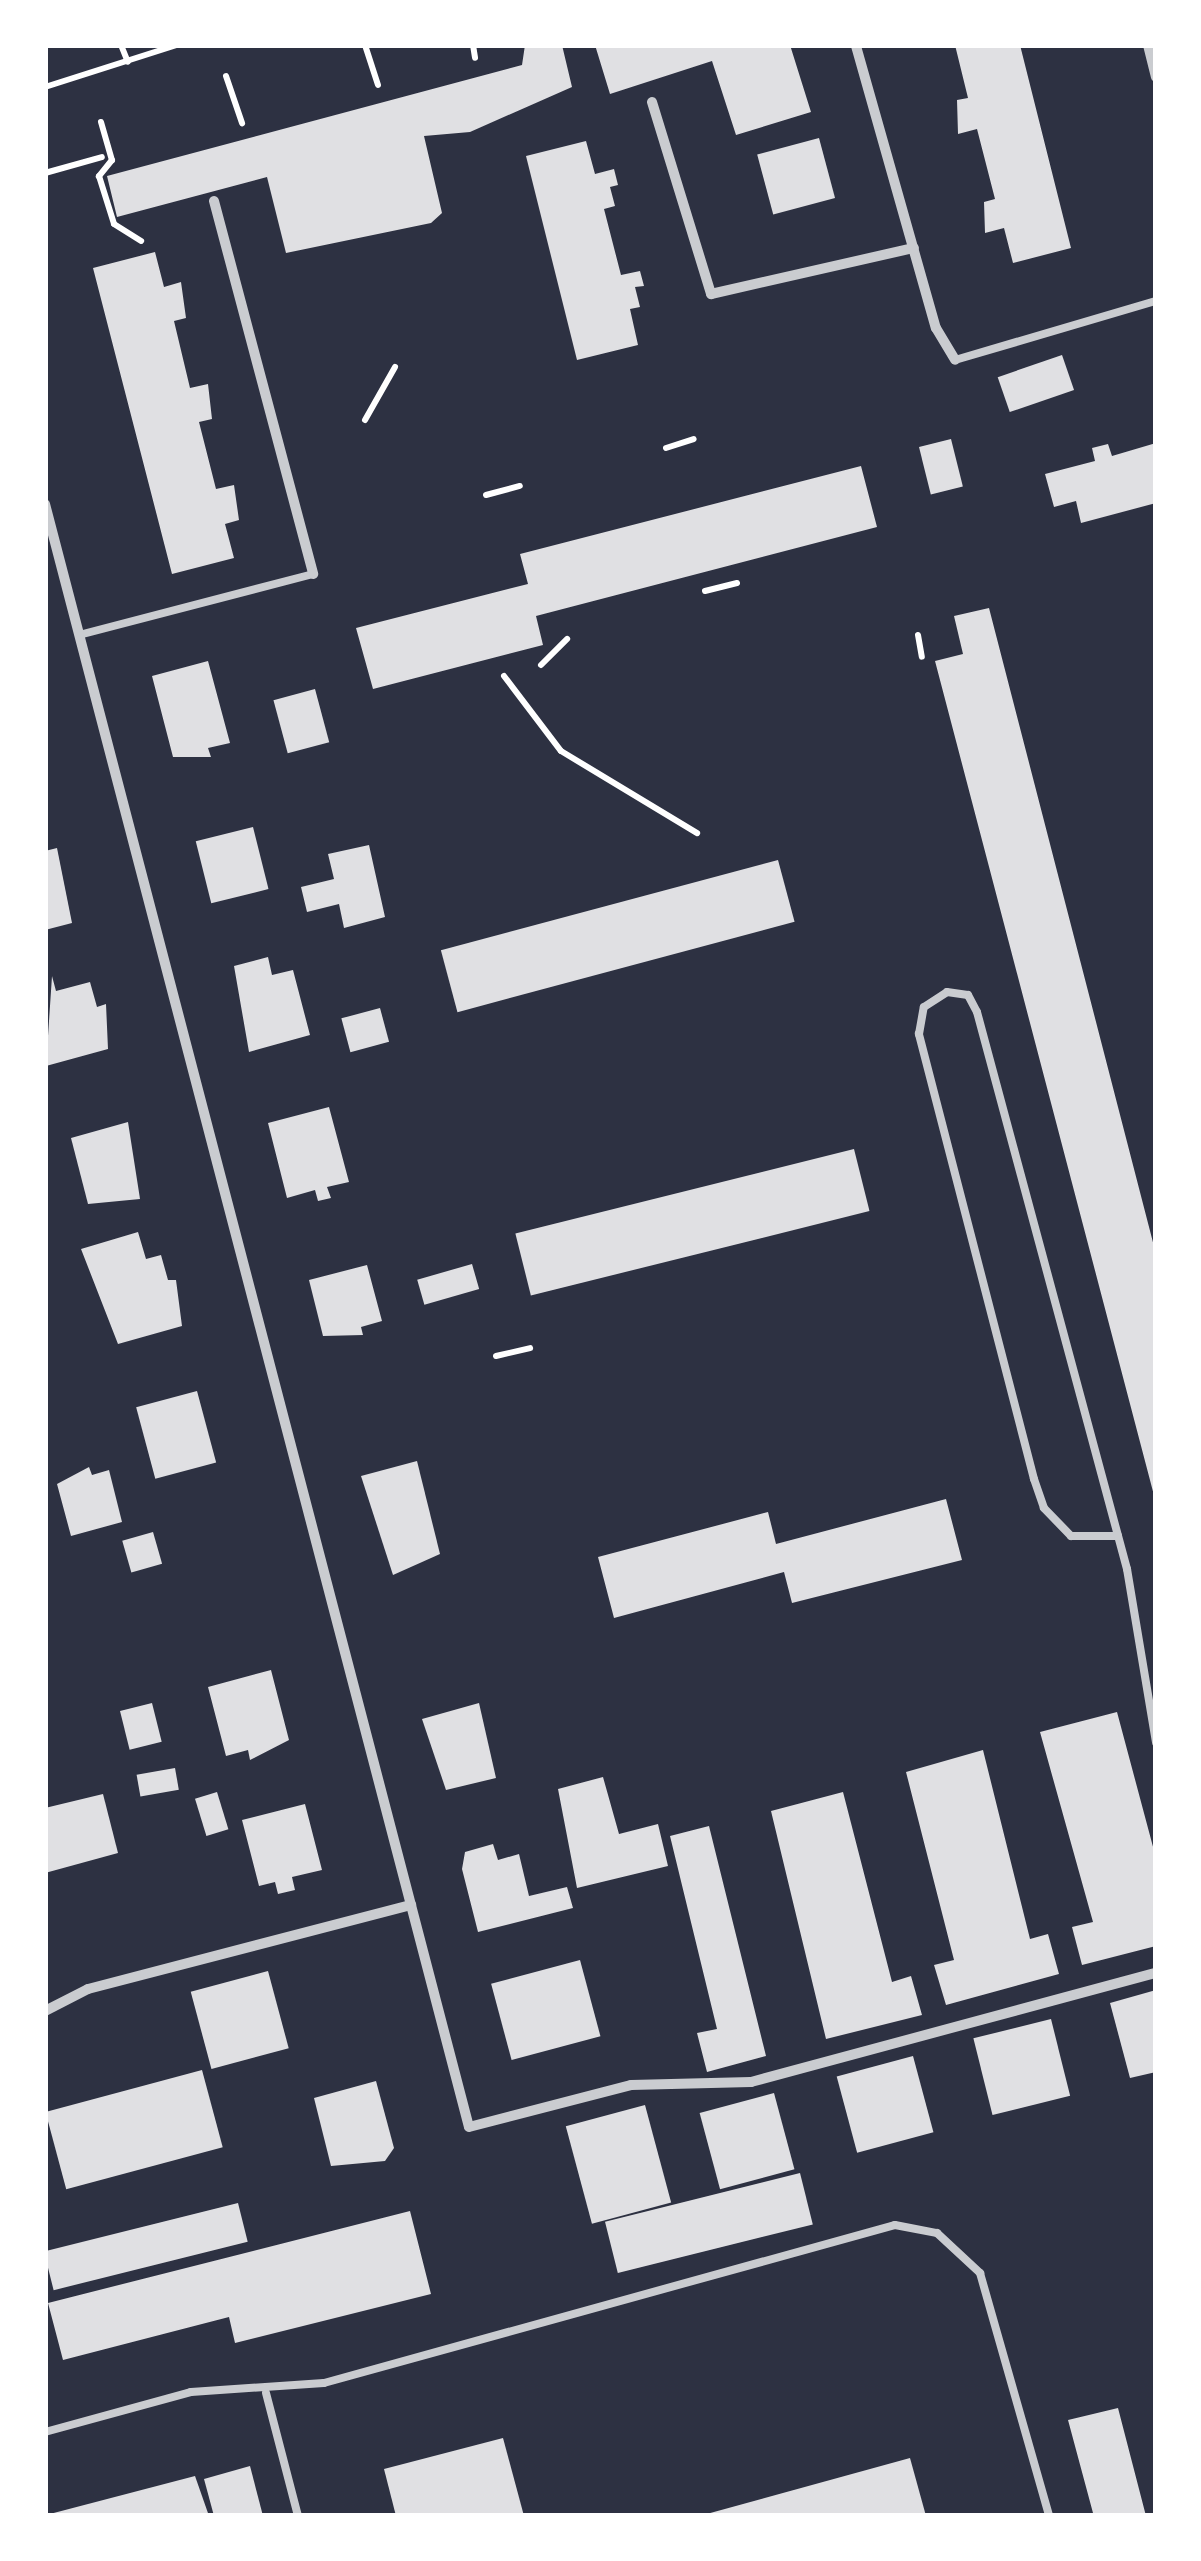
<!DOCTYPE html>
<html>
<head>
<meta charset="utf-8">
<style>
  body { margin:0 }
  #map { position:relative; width:1201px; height:2561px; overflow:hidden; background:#2d3142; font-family:Arial,sans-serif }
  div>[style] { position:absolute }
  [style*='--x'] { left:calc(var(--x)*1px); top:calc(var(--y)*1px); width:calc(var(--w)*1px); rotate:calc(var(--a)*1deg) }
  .building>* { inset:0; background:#e0e0e3; transform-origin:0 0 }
  .path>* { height:6px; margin:-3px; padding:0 3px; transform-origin:3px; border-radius:3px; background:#fff }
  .service>* { height:8px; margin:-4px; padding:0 4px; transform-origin:4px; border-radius:4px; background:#caccd0 }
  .minor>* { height:10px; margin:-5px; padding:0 5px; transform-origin:5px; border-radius:5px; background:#caccd0 }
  span { translate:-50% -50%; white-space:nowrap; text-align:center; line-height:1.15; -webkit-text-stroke:10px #fff; paint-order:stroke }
  .frame { position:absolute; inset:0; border:48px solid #fff; pointer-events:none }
</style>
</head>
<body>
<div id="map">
  <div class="building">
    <div style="clip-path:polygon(525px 45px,562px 45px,572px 87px,470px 132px,424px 136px,442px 213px,431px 223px,286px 253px,267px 177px,117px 217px,107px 176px,522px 65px)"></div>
    <div style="clip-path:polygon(595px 45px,790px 45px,811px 112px,736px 135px,712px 61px,610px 94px)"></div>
    <div style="clip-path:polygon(955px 45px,1020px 45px,1071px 248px,1013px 263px,1004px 228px,985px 233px,984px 202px,995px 199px,977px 129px,958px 134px,957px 100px,968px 98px)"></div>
    <div style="left:819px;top:138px;width:62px;height:64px;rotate:75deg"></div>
    <div style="clip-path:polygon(586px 141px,595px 174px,614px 169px,618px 185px,610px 187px,615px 206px,604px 209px,621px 275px,640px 271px,644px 286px,635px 287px,640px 307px,630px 309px,638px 345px,577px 360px,526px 156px)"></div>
    <div style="clip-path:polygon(155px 252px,164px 287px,181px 282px,186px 318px,174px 321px,190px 388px,208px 384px,212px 419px,199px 422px,216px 489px,234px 485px,239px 520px,225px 524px,234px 558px,172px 574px,93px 268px)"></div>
    <div style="left:1062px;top:355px;width:37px;height:68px;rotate:71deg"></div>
    <div style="left:951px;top:439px;width:49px;height:33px;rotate:76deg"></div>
    <div style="clip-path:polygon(1156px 443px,1156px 503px,1081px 523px,1076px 501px,1054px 507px,1045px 474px,1095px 461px,1092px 448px,1108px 444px,1112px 456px)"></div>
    <div style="clip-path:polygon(861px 466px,877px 527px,536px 616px,543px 645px,373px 689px,356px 628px,528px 584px,520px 554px)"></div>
    <div style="clip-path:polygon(989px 608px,1156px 1254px,1156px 1503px,935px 661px,963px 654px,954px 616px)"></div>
    <div style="clip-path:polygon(208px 661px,230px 743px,208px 748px,211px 757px,173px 757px,152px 676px)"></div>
    <div style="left:315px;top:689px;width:55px;height:43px;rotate:75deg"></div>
    <div style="left:253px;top:827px;width:64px;height:59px;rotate:76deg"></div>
    <div style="clip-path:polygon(369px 845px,385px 917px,344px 928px,339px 904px,307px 912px,301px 887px,334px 879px,328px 854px)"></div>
    <div style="clip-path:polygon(57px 848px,72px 923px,45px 930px,45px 851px)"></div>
    <div style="left:778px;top:860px;width:64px;height:349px;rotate:75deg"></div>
    <div style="clip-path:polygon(268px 957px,272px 975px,293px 970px,310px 1035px,249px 1052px,234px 966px)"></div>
    <div style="clip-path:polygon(52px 976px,56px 991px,90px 982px,97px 1007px,106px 1004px,108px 1049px,46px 1066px)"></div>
    <div style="left:380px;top:1008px;width:35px;height:40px;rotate:75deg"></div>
    <div style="clip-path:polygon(329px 1107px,349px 1182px,327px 1187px,331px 1198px,318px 1201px,315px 1190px,287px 1198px,268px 1123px)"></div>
    <div style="clip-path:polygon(128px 1122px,140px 1199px,88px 1204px,71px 1138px)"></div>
    <div style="left:854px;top:1149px;width:64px;height:349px;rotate:76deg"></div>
    <div style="clip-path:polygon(138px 1232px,146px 1259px,161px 1255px,168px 1280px,176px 1280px,182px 1326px,118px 1344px,81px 1249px)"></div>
    <div style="left:472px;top:1264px;width:26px;height:57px;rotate:74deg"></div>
    <div style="clip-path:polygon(367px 1265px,382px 1321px,361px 1327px,363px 1335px,323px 1336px,309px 1280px)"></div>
    <div style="left:197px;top:1391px;width:74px;height:63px;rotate:75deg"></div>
    <div style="clip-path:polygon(417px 1461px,440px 1554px,393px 1575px,361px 1476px)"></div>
    <div style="clip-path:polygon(89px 1467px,92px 1475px,109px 1470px,122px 1522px,71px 1536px,57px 1484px)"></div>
    <div style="clip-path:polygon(946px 1499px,962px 1560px,792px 1603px,784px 1572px,614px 1618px,598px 1557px,768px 1512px,776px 1544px)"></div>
    <div style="left:153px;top:1532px;width:33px;height:32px;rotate:74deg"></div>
    <div style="clip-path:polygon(271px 1670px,289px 1740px,250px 1760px,248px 1750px,226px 1756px,208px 1687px)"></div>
    <div style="left:152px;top:1703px;width:40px;height:33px;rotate:76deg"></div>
    <div style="clip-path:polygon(479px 1703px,496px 1778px,446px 1790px,422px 1719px)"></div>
    <div style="clip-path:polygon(1117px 1712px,1156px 1858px,1156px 1946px,1082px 1965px,1072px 1927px,1093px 1922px,1040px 1732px)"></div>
    <div style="clip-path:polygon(983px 1750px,1030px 1939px,1048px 1934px,1059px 1974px,946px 2005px,934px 1965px,954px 1960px,906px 1772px)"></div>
    <div style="left:175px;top:1768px;width:22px;height:39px;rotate:80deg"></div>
    <div style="clip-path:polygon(603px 1777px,619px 1834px,658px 1824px,668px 1866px,577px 1888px,558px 1789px)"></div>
    <div style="left:217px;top:1792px;width:39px;height:23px;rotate:73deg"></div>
    <div style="clip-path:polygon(843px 1792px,892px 1982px,911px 1976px,922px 2015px,826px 2039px,771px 1811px)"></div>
    <div style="clip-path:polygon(103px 1794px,118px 1853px,45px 1873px,45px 1808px)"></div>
    <div style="clip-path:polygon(305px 1804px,322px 1870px,292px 1877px,295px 1890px,278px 1894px,275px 1882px,259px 1886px,242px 1820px)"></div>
    <div style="clip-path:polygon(709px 1826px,766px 2056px,707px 2072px,697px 2033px,717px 2029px,670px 1836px)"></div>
    <div style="clip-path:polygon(493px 1844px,498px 1860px,519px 1854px,529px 1896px,567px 1887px,573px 1908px,478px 1932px,462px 1869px,465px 1852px)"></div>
    <div style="left:580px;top:1960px;width:79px;height:92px;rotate:75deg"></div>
    <div style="left:268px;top:1971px;width:80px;height:80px;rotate:75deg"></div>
    <div style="clip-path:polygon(1156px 1990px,1156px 2072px,1130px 2078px,1110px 2003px)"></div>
    <div style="left:1051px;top:2019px;width:79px;height:80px;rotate:76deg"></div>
    <div style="left:913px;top:2056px;width:79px;height:79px;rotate:75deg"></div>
    <div style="left:202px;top:2070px;width:80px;height:162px;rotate:75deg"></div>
    <div style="clip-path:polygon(376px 2081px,394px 2148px,385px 2161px,331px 2166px,314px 2098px)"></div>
    <div style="left:774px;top:2093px;width:79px;height:77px;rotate:75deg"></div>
    <div style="left:645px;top:2105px;width:101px;height:82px;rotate:75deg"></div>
    <div style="left:800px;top:2173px;width:53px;height:201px;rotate:76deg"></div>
    <div style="left:238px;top:2203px;width:40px;height:200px;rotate:76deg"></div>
    <div style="clip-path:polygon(410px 2211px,431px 2294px,235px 2343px,229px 2317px,63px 2360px,48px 2303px)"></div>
    <div style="clip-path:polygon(1118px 2408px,1146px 2516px,1085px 2516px,1093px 2513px,1068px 2420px)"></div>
    <div style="clip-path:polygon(503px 2438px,524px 2516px,396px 2516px,384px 2469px)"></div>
    <div style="clip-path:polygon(910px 2458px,926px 2516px,704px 2516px,703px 2515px)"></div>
    <div style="clip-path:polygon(250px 2466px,263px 2516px,214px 2516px,204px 2479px)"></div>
    <div style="clip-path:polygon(195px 2476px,209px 2516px,46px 2516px,46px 2515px)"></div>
  </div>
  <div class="path">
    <div style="--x:121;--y:45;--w:18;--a:68"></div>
    <div style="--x:365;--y:45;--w:42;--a:72"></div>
    <div style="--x:473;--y:45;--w:13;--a:81"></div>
    <div style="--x:496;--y:45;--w:3;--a:0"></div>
    <div style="--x:226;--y:76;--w:50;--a:71.2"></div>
    <div style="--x:45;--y:87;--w:139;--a:-17.7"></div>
    <div style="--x:101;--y:122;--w:40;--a:74"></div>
    <div style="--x:112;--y:160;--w:21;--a:129"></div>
    <div style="--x:99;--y:176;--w:50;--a:72.6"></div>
    <div style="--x:114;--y:224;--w:32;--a:32"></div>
    <div style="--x:45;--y:173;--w:59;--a:-15.7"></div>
    <div style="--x:365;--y:420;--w:61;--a:-60.5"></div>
    <div style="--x:666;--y:448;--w:29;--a:-18"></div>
    <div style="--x:486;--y:495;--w:35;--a:-15"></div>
    <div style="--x:705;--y:591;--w:33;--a:-14"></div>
    <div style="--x:918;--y:635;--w:22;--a:80"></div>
    <div style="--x:541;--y:665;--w:37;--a:-45"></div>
    <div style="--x:504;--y:676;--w:94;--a:52.8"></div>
    <div style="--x:561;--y:751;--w:159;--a:31.1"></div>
    <div style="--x:496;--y:1356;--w:35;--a:-13"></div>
  </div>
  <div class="service">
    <div style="--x:955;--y:360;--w:209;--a:-16.4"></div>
    <div style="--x:79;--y:635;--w:242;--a:-14.6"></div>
    <div style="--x:1118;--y:1536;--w:47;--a:180"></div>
    <div style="--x:1071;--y:1536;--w:39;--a:-134"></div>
    <div style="--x:1044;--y:1508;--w:31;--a:-109"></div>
    <div style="--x:1034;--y:1479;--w:460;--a:-104.5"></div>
    <div style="--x:919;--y:1034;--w:27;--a:-80"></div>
    <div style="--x:924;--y:1007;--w:27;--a:-33"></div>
    <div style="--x:947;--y:992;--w:21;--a:8"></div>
    <div style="--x:968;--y:995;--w:19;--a:62"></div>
    <div style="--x:977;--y:1012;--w:577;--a:74.93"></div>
    <div style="--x:1127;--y:1569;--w:176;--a:80.5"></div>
    <div style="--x:266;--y:2393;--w:127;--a:75.4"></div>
    <div style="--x:45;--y:2432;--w:151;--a:-15.3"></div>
    <div style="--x:191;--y:2392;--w:133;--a:-3.9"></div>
    <div style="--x:324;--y:2383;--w:592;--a:-15.47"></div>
    <div style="--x:895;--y:2225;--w:43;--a:10.8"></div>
    <div style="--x:937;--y:2233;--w:59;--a:42.9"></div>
    <div style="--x:980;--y:2273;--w:253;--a:74.1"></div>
  </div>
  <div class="minor">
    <div style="--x:1148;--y:45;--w:33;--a:76"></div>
    <div style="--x:856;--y:46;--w:293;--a:74.2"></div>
    <div style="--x:936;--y:328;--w:37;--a:59"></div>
    <div style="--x:652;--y:102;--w:201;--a:72.9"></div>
    <div style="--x:711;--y:294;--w:208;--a:-12.8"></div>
    <div style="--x:214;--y:201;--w:386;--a:75.1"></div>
    <div style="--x:45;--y:504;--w:1677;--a:75.36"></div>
    <div style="--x:469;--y:2127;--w:167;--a:-14.5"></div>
    <div style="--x:631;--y:2085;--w:120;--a:-1.4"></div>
    <div style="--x:751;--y:2082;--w:419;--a:-15.1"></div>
    <div style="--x:45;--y:2011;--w:48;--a:-27.1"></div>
    <div style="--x:88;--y:1989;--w:334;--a:-14.6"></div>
  </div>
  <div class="frame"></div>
</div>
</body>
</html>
